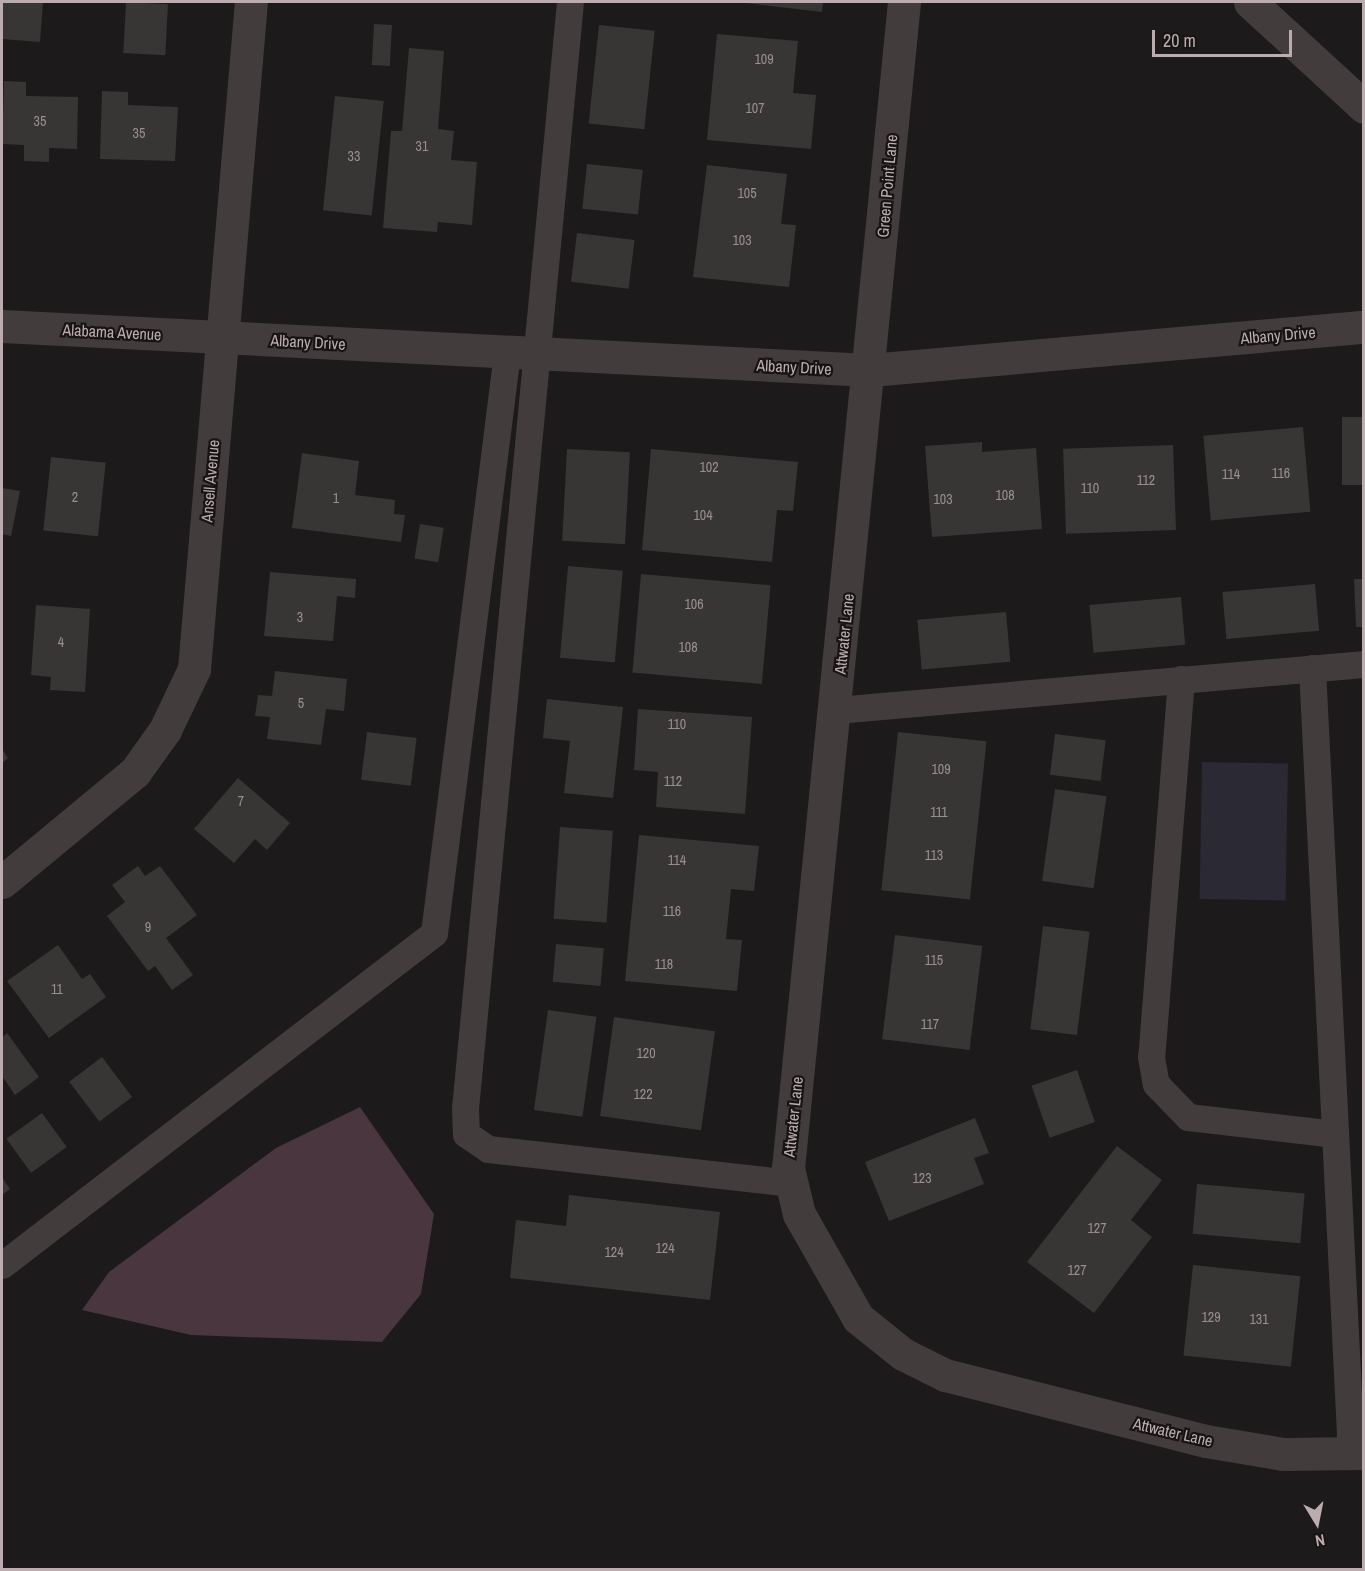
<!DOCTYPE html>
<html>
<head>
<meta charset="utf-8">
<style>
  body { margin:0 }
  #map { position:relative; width:1365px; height:1571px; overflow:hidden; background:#1c1a1a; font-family:"Archivo Narrow",sans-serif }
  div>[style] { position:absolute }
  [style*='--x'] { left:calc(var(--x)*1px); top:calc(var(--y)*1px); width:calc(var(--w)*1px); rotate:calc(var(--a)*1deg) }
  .green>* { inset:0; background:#2b2934; transform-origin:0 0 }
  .water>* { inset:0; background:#4a363f }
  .building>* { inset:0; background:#383535; transform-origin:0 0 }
  .service>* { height:27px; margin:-13.5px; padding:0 13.5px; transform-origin:13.5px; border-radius:13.5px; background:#433c3d }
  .minor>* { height:33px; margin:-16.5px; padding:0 16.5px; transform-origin:16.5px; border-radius:16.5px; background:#433c3d }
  span { translate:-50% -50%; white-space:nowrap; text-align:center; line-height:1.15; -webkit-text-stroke:4.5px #171514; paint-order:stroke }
  .number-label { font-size:14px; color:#9b8e90 }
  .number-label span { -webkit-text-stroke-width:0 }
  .street-label { font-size:16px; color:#bcacaf }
  .frame { position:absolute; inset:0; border:3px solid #bcacaf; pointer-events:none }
  .north { position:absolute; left:1287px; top:1493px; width:60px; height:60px; -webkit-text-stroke:4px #171514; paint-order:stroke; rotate:170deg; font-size:16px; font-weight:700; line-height:24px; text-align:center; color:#bcacaf }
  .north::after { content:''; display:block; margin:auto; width:21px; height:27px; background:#bcacaf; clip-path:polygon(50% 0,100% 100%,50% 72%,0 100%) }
  .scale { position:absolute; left:1152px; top:30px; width:140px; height:27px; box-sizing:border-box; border:3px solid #bcacaf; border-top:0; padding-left:8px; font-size:18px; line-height:21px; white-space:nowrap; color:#bcacaf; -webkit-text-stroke:4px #171514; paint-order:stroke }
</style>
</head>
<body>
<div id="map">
  <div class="green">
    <div style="left:1202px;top:762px;width:86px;height:137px;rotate:1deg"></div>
  </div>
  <div class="water">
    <div style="clip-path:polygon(360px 1107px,434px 1214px,421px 1294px,382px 1342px,191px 1335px,82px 1310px,109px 1272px,276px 1148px)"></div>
  </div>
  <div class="building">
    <div style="clip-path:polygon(2px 2px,43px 2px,40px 42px,2px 39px)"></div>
    <div style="left:126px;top:2px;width:42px;height:51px;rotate:3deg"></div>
    <div style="clip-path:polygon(737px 2px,823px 2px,822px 12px)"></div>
    <div style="left:374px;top:24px;width:18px;height:41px;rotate:3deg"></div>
    <div style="left:599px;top:25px;width:56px;height:99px;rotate:6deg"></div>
    <div style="clip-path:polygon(717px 34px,798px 41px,793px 93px,816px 95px,811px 149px,707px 140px)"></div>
    <div style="clip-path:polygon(409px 48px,444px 51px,438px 129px,454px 131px,451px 160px,477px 162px,472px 225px,438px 222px,437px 232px,383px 228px,391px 131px,402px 131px)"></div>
    <div style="clip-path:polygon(4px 81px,26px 82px,26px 96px,78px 97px,77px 149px,49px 148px,49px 162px,24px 161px,24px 145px,2px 144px)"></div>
    <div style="clip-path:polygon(102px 91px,128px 92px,128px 105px,178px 107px,175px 161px,100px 159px)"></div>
    <div style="left:335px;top:96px;width:49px;height:115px;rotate:6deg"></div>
    <div style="left:587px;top:164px;width:56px;height:45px;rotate:6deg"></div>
    <div style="clip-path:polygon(707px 165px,787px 174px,781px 224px,796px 225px,789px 287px,693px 277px)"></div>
    <div style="left:577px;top:233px;width:58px;height:49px;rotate:7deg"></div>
    <div style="left:1364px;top:417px;width:68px;height:22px;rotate:90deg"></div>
    <div style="left:1303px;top:427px;width:85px;height:100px;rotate:85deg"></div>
    <div style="clip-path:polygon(982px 442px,982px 452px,1036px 448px,1042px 529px,932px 537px,925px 446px)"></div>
    <div style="left:1173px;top:445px;width:85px;height:110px;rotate:88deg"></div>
    <div style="left:567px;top:449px;width:63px;height:92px;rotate:3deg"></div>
    <div style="clip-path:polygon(651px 449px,798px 462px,793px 511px,777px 510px,772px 562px,642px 550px)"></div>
    <div style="clip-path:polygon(302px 453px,359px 461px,355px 495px,395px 500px,394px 514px,405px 515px,401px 542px,292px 528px)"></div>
    <div style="left:51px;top:457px;width:55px;height:74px;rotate:6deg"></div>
    <div style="clip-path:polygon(2px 488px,20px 491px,11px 536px,2px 534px)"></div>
    <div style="left:420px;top:524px;width:24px;height:35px;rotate:9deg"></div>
    <div style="left:568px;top:566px;width:55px;height:92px;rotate:5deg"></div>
    <div style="clip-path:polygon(270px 572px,356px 579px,355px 598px,337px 596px,333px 641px,264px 636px)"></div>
    <div style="left:641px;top:574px;width:130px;height:99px;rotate:5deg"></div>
    <div style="clip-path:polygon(1354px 579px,1364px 579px,1364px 627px,1356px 627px)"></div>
    <div style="left:1315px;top:584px;width:47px;height:93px;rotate:85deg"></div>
    <div style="left:1181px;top:597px;width:48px;height:92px;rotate:85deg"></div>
    <div style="clip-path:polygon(36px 605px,90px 609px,85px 692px,50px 690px,51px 677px,31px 675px)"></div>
    <div style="left:1006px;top:612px;width:50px;height:89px;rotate:85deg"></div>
    <div style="clip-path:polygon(275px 671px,347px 679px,344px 711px,326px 709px,321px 745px,267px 739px,270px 717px,255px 716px,258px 695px,272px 696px)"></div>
    <div style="clip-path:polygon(547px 699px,623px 707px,613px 798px,564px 793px,570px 741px,543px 738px)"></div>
    <div style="clip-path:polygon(638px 709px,752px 717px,745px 814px,656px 807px,658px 772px,634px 770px)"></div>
    <div style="left:367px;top:732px;width:50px;height:48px;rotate:7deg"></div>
    <div style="left:898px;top:732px;width:89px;height:159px;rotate:6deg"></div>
    <div style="left:1055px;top:734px;width:51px;height:41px;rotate:7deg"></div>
    <div style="clip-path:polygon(2px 749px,8px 758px,2px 763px)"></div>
    <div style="clip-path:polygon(238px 778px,290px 823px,267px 850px,255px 839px,234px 863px,194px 829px)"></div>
    <div style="left:1055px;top:789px;width:52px;height:93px;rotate:8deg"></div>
    <div style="left:560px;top:827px;width:53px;height:92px;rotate:4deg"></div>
    <div style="clip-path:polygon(639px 835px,759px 846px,754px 891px,731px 889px,726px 939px,742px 940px,737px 991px,625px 981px)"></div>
    <div style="clip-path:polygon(138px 866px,145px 876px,160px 866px,197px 915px,166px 938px,193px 975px,172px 990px,155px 966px,148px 971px,107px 916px,125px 902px,112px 885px)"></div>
    <div style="left:1043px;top:926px;width:47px;height:104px;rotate:7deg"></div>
    <div style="left:895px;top:935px;width:88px;height:105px;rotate:7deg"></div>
    <div style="left:556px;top:944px;width:48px;height:38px;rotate:5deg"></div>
    <div style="clip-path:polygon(58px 945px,82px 979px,90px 974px,106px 997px,49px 1038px,7px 981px)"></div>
    <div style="left:548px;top:1010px;width:49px;height:101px;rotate:8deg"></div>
    <div style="left:614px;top:1017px;width:102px;height:100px;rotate:8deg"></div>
    <div style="clip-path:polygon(7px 1033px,39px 1077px,15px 1095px,2px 1076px,2px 1038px)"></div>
    <div style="left:102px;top:1057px;width:50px;height:41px;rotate:53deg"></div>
    <div style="left:1077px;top:1070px;width:55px;height:48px;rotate:71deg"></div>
    <div style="left:42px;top:1113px;width:42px;height:44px;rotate:54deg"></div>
    <div style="clip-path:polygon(975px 1118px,989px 1153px,974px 1158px,984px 1184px,889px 1221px,865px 1162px)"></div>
    <div style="clip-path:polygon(1117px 1146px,1162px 1180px,1131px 1220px,1152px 1237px,1094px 1313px,1027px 1262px)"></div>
    <div style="clip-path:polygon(2px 1177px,10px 1189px,2px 1195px)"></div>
    <div style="left:1197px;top:1184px;width:108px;height:50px;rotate:5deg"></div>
    <div style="clip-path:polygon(569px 1195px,720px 1212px,710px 1300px,510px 1278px,516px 1220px,566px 1226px)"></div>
    <div style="left:1193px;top:1265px;width:108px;height:91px;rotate:6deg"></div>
  </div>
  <div class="service">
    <div style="--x:570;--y:2;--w:1111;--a:95.42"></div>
    <div style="--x:465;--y:1108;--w:26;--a:88"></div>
    <div style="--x:466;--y:1134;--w:27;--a:34"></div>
    <div style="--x:488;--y:1149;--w:305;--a:6.4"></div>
    <div style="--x:1312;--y:668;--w:786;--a:87.16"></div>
    <div style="--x:1181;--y:679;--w:379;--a:94.5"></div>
    <div style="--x:1151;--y:1057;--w:27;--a:80"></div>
    <div style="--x:1156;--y:1084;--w:46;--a:45.9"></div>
    <div style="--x:1188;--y:1117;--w:148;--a:6.6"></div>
    <div style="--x:836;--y:710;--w:530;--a:-4.98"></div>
    <div style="--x:2;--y:1265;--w:545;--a:-37.54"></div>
    <div style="--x:434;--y:933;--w:585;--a:-82.83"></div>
  </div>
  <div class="minor">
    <div style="--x:904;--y:2;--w:1172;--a:95.68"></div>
    <div style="--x:788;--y:1168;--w:47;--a:76.6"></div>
    <div style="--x:799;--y:1214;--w:120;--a:60.4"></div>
    <div style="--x:858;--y:1318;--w:58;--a:38.7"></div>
    <div style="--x:903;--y:1354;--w:47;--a:26.6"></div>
    <div style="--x:945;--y:1375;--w:269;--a:14.2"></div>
    <div style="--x:1206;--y:1441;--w:78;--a:9.6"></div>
    <div style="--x:1283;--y:1454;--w:81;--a:-0.7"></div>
    <div style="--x:1250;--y:2;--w:155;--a:42.6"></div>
    <div style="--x:2;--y:326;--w:869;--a:2.9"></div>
    <div style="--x:870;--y:370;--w:496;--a:-5"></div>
    <div style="--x:2;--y:882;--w:173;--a:-39.6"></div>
    <div style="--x:135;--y:772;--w:52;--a:-54.5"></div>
    <div style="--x:165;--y:730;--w:68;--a:-64.6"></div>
    <div style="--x:194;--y:669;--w:669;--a:-85.12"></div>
  </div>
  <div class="number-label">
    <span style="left:764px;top:59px">109</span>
    <span style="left:755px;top:108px">107</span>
    <span style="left:40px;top:121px">35</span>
    <span style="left:139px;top:133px">35</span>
    <span style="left:422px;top:146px">31</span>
    <span style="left:354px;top:156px">33</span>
    <span style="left:747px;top:193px">105</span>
    <span style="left:742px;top:240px">103</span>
    <span style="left:709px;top:467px">102</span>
    <span style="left:1281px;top:473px">116</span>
    <span style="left:1231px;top:474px">114</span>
    <span style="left:1146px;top:480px">112</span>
    <span style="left:1090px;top:488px">110</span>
    <span style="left:1005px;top:495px">108</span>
    <span style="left:75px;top:497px">2</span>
    <span style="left:336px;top:498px">1</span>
    <span style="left:943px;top:499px">103</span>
    <span style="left:703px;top:515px">104</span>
    <span style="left:694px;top:604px">106</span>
    <span style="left:300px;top:617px">3</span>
    <span style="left:61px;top:642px">4</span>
    <span style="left:688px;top:647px">108</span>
    <span style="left:301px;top:703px">5</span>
    <span style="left:677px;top:724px">110</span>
    <span style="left:941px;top:769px">109</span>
    <span style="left:673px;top:781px">112</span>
    <span style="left:241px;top:801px">7</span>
    <span style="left:939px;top:812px">111</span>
    <span style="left:934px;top:855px">113</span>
    <span style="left:677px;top:860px">114</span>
    <span style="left:672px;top:911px">116</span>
    <span style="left:148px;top:927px">9</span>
    <span style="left:934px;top:960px">115</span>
    <span style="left:664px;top:964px">118</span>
    <span style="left:57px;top:989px">11</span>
    <span style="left:930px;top:1024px">117</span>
    <span style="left:646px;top:1053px">120</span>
    <span style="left:643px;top:1094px">122</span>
    <span style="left:922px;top:1178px">123</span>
    <span style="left:1097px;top:1228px">127</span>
    <span style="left:665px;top:1248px">124</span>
    <span style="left:614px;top:1252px">124</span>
    <span style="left:1077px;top:1270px">127</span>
    <span style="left:1211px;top:1317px">129</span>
    <span style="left:1259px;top:1319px">131</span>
  </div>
  <div class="street-label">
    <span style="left:887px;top:186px;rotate:-85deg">Green Point Lane</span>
    <span style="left:112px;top:332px;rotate:3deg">Alabama Avenue</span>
    <span style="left:1278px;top:335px;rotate:-5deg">Albany Drive</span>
    <span style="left:308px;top:342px;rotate:3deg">Albany Drive</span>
    <span style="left:794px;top:367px;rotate:3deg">Albany Drive</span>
    <span style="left:210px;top:481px;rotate:-85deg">Ansell Avenue</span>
    <span style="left:844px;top:634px;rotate:-84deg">Attwater Lane</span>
    <span style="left:793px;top:1117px;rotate:-84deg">Attwater Lane</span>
    <span style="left:1173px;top:1432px;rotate:13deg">Attwater Lane</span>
  </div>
  <div class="frame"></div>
  <div class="north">N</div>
  <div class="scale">20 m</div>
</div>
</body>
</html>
